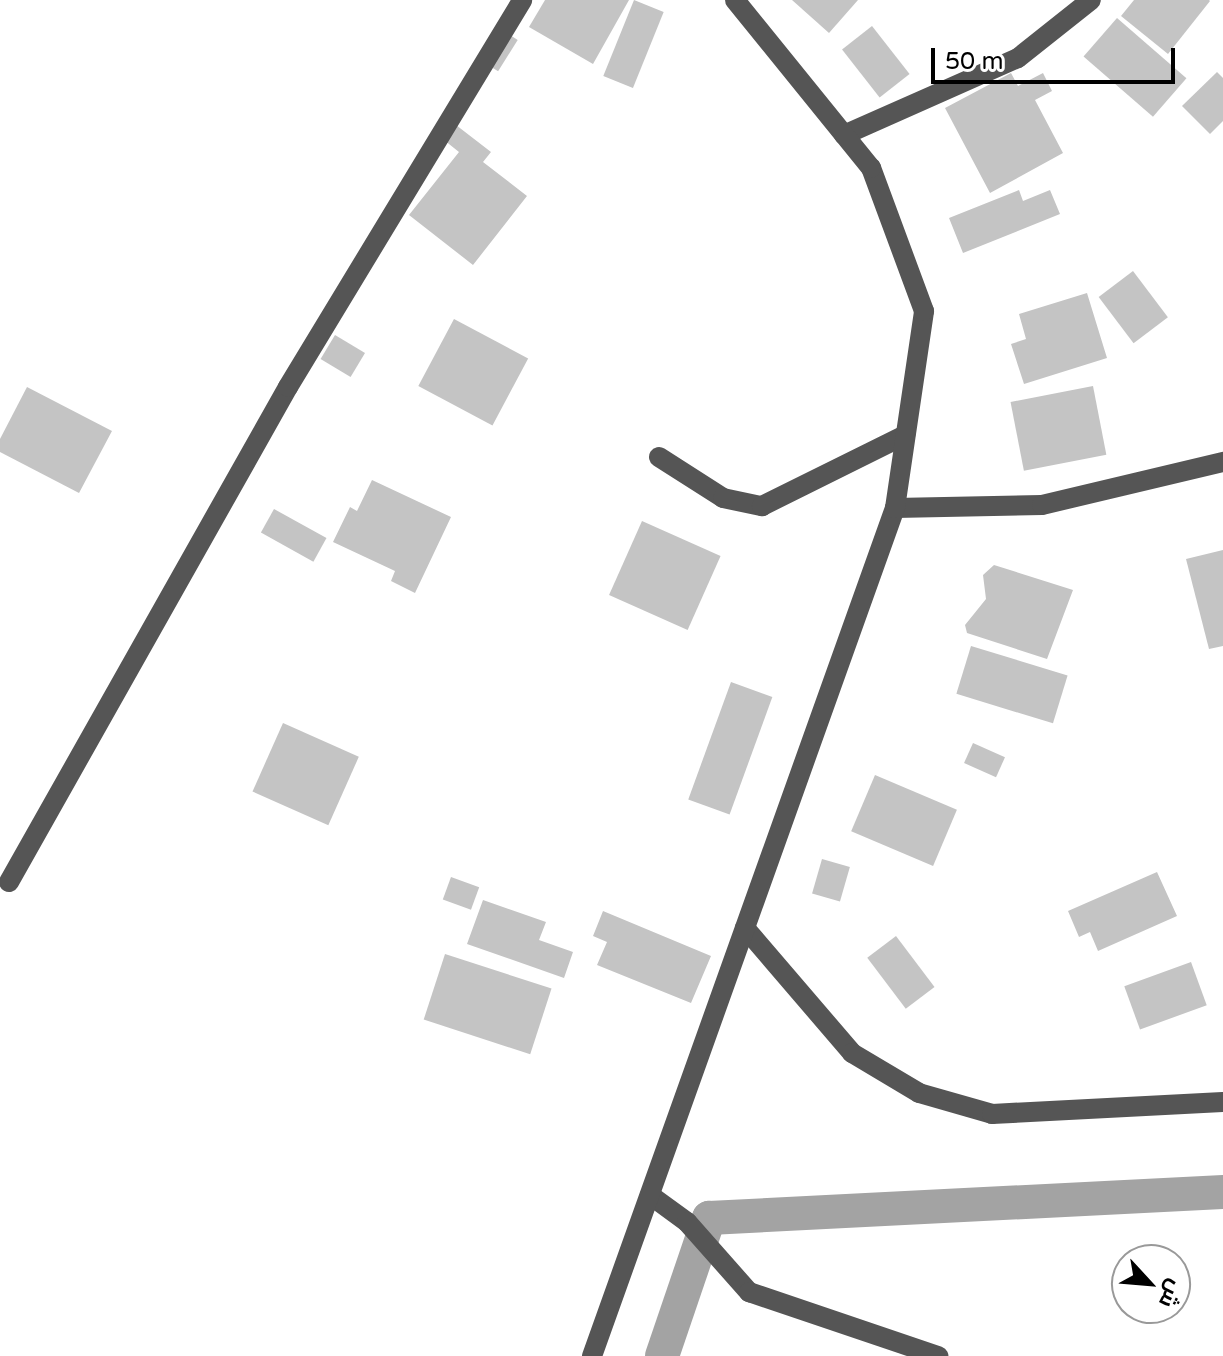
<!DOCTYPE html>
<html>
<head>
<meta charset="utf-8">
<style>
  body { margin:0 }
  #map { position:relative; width:1223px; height:1356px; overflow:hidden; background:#fff; font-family:"Varela Round",Cairo,sans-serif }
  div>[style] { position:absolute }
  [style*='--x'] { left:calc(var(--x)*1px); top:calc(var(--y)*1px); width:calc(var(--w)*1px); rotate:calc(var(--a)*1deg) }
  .canal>* { height:34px; margin:-17px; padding:0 17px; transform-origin:17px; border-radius:17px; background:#a3a3a3 }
  .building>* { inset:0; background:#c4c4c4; transform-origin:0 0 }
  .minor>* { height:20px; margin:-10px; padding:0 10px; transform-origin:10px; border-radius:10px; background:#555 }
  span { translate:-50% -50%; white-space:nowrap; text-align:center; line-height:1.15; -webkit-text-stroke:7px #fff; paint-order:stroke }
  .north { position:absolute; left:1111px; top:1244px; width:80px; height:80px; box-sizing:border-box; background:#fff; border:2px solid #999; border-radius:50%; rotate:116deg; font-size:22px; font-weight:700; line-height:32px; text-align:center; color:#000 }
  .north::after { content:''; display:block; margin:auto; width:28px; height:36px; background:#000; clip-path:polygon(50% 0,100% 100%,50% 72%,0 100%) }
  .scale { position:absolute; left:931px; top:48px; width:244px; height:36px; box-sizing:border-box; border:4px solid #000; border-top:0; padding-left:10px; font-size:24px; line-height:28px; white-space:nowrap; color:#000; -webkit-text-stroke:6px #fff; paint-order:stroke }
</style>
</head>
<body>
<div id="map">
  <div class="canal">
    <div style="--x:662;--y:1356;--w:146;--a:-71.2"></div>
    <div style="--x:709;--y:1218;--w:515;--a:-2.9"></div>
  </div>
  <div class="building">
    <div style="clip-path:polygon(545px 0,629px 0,593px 64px,529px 27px)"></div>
    <div style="left:634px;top:0;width:32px;height:82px;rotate:22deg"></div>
    <div style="clip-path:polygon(792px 0,858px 0,829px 33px)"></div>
    <div style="clip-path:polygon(1134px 0,1209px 0,1210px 1px,1168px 54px,1121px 16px)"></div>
    <div style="left:1117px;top:18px;width:92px;height:51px;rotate:41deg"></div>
    <div style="left:872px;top:26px;width:61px;height:38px;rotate:52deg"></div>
    <div style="left:505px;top:32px;width:15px;height:37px;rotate:32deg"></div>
    <div style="clip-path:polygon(1217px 72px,1223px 78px,1223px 121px,1210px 134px,1182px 106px)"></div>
    <div style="clip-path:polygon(1011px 73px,1018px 86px,1043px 73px,1052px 91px,1035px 100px,1063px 153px,990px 193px,945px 108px)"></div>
    <div style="clip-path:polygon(456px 125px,491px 152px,483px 162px,527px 196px,473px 265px,409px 215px,459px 152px,444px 140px)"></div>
    <div style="clip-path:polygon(1019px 190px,1023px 201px,1050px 190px,1060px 214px,963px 253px,949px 218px)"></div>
    <div style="left:1133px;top:271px;width:58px;height:43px;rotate:53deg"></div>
    <div style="clip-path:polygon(1087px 293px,1107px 358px,1024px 384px,1011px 344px,1026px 339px,1019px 314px)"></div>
    <div style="left:454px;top:319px;width:84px;height:76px;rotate:28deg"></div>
    <div style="left:335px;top:335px;width:35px;height:28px;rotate:31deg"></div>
    <div style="left:1093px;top:386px;width:70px;height:84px;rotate:79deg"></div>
    <div style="clip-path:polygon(27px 387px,112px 431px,79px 493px,0 452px,0 439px)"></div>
    <div style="clip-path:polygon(372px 480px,451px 517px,415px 593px,391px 581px,395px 571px,333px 542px,350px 507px,357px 511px)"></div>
    <div style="left:274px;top:509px;width:60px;height:27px;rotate:29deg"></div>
    <div style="left:642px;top:521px;width:86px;height:81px;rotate:24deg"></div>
    <div style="clip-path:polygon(1223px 550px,1223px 646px,1209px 649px,1186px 559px)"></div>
    <div style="clip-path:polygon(994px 565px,1073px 590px,1047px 659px,967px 633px,965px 625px,986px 599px,983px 575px)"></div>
    <div style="left:971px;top:646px;width:101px;height:50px;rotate:17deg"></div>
    <div style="left:731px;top:682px;width:44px;height:125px;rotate:20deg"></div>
    <div style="left:283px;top:723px;width:83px;height:75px;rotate:24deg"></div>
    <div style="left:973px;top:743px;width:35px;height:22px;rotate:24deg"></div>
    <div style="left:875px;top:775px;width:89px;height:61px;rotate:23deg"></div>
    <div style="left:822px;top:859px;width:29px;height:36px;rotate:16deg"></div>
    <div style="clip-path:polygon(1157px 872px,1177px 916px,1098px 951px,1090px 932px,1079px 937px,1068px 911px)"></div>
    <div style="left:451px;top:877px;width:30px;height:24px;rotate:20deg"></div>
    <div style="clip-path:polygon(483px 900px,546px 922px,539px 940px,573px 952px,564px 978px,467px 944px)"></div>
    <div style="clip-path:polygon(603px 911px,711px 956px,691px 1003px,597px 965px,607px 942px,593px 936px)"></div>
    <div style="left:896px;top:936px;width:64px;height:36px;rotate:53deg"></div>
    <div style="left:445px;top:954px;width:112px;height:69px;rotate:18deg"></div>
    <div style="left:1191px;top:962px;width:46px;height:71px;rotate:70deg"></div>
  </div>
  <div class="minor">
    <div style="--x:844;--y:135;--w:190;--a:-23.9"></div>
    <div style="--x:1018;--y:58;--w:93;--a:-38.5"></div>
    <div style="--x:659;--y:457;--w:76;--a:32.6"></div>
    <div style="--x:723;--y:498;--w:40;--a:12"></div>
    <div style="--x:762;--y:506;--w:160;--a:-26.4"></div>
    <div style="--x:895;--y:508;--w:147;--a:-1.2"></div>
    <div style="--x:1042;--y:505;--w:186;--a:-13.4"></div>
    <div style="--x:9;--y:882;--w:568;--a:-60.59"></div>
    <div style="--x:288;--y:387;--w:452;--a:-58.8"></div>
    <div style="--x:745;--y:928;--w:165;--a:49.4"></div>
    <div style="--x:852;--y:1053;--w:78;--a:30.8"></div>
    <div style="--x:919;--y:1093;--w:76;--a:16"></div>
    <div style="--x:992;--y:1114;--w:231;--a:-3"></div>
    <div style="--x:650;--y:1195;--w:46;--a:36.1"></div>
    <div style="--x:687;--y:1222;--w:94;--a:48.5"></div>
    <div style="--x:749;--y:1292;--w:200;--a:18.7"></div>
    <div style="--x:592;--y:1356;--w:901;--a:-70.34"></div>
    <div style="--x:895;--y:508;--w:199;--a:-81.6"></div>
    <div style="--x:924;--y:311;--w:153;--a:-110.3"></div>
    <div style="--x:871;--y:168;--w:216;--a:-129"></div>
  </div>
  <div class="north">ش</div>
  <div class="scale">50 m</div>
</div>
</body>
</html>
